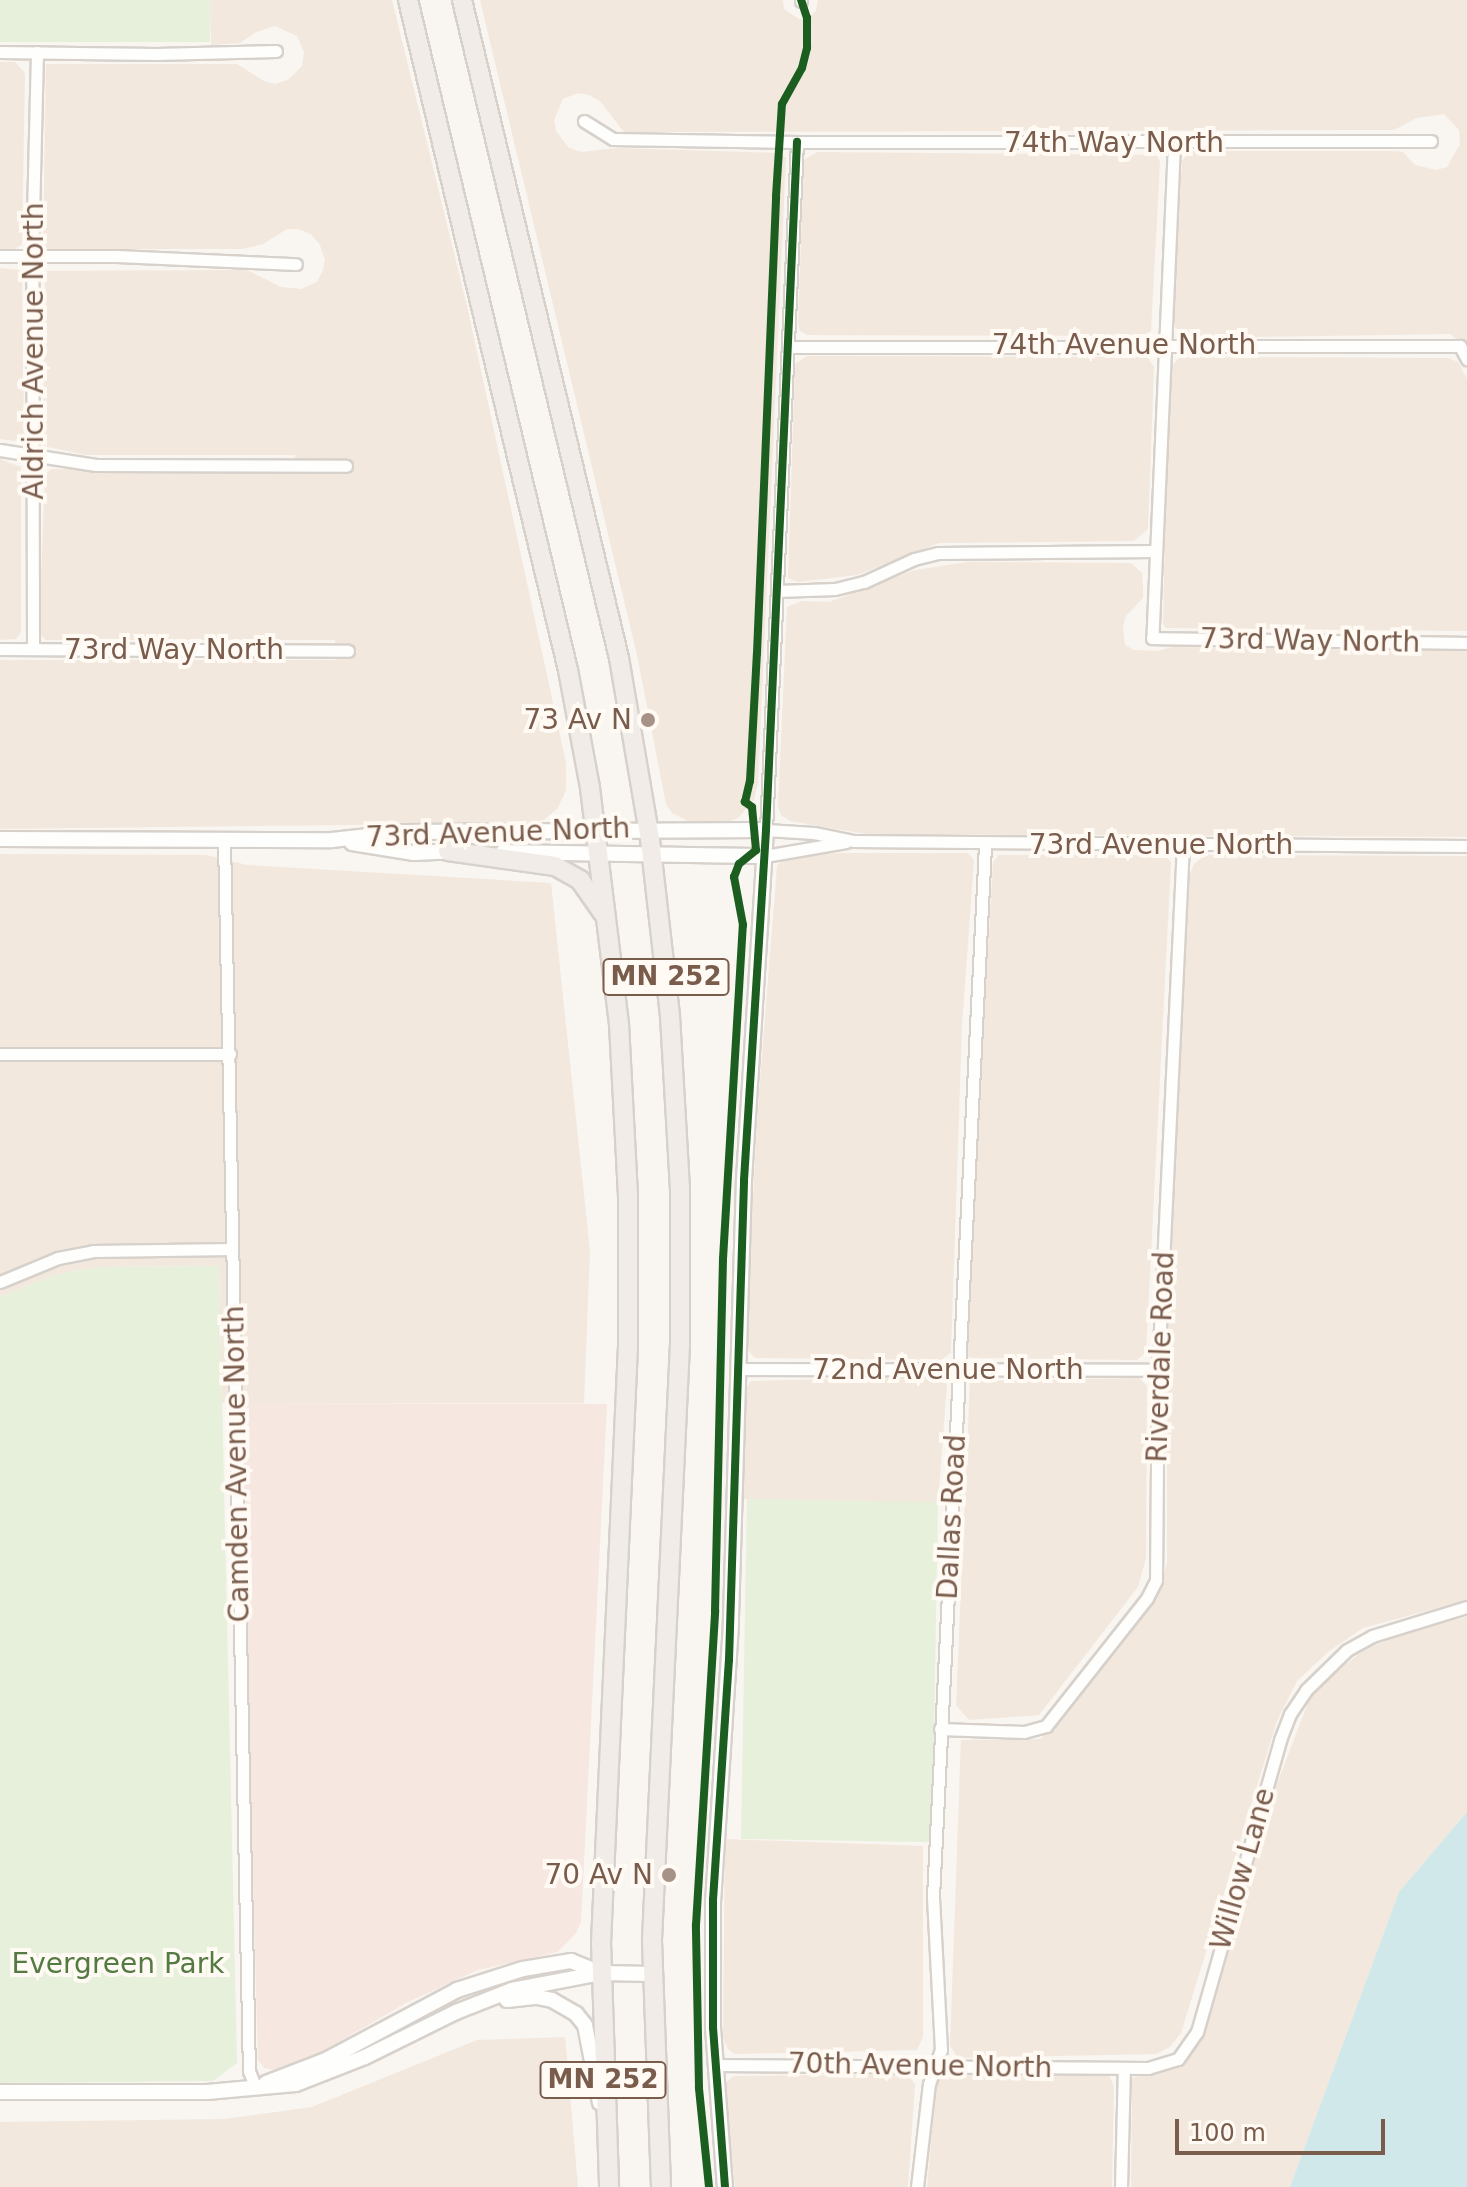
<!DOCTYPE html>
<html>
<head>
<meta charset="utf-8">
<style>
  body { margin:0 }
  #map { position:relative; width:1467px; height:2187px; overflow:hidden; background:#f9f5f0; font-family:"DejaVu Sans",sans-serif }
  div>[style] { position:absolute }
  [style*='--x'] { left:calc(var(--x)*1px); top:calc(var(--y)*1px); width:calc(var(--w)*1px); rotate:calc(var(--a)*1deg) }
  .residential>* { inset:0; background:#f2e8de }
  .commercial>* { inset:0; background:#f6e8e1 }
  .green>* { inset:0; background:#e7f0db; transform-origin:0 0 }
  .water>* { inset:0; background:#d0e8ea }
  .roads { filter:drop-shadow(2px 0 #d7d1cb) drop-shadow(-2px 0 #d7d1cb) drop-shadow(0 2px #d7d1cb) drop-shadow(0 -2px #d7d1cb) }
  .minor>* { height:11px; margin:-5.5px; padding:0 5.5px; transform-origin:5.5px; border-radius:5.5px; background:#fefefd }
  .tertiary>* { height:14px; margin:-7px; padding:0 7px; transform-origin:7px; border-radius:7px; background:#fefefd }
  .trunk>* { height:18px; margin:-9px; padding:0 9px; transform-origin:9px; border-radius:9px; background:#f2ece8 }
  .cycleway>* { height:8px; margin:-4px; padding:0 4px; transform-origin:4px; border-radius:4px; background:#1b5e20 }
  .dots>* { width:22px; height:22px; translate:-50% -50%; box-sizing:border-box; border:4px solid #fffaf3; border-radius:50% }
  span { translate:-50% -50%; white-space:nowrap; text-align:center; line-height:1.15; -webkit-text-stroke:8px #fffaf3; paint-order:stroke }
  .shield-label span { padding:2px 6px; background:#fffaf3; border:2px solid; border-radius:6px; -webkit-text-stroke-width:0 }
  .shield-label { font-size:26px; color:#7a5c4d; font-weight:700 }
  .street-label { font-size:28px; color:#7a5c4d }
  .poi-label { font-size:28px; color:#7a5c4d }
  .right { translate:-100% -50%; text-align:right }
  .park-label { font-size:28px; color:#537a41 }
  .scale { position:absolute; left:1175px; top:2119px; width:210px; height:36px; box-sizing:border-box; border:4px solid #7a5c4d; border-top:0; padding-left:10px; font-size:24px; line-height:28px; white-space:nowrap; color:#7a5c4d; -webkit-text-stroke:6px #fffaf3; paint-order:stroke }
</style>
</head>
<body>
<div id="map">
  <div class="residential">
    <div style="clip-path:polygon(210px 0,392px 0,467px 306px,566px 763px,566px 791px,557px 809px,544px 820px,528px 823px,0 829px,0 660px,336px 660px,335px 640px,46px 640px,39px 633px,45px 473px,52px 469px,296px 468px,295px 455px,86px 455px,43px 446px,45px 271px,247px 270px,281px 287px,301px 289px,317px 282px,323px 270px,325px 260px,320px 245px,311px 234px,298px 229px,287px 229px,263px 244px,243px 249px,48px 249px,43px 245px,46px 64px,237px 64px,264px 81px,275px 84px,288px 80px,302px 66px,304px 52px,297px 36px,275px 26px,256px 32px,240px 43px,211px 45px)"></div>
    <div style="clip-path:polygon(480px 0,783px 0,784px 9px,799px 19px,808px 18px,816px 11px,818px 0,1467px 0,1467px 347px,1450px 334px,1186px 338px,1175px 327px,1173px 312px,1182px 162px,1189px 151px,1395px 151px,1403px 152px,1415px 165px,1436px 170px,1447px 167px,1460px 144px,1459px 130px,1444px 114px,1417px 118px,1394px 130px,624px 132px,600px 101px,589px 95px,578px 93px,563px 99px,554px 120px,556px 131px,569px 148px,582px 152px,616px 148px,778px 153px,786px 158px,758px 784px,754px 800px,738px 818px,723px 824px,690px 822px,672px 813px,666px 804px,637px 655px)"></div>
    <div style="clip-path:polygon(0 62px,15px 62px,25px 73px,22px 244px,13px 250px,0 250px)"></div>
    <div style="clip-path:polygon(817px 152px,1156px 155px,1160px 161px,1151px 331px,1142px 336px,807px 335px,800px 331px,798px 323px,804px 160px)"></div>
    <div style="clip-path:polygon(0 268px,20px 270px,22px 276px,24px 433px,15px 441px,0 439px)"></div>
    <div style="clip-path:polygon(807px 356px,1147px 357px,1154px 367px,1148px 529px,1134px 541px,939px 543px,857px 575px,798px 582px,788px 578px,795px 364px)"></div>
    <div style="clip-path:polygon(1180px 357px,1448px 358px,1458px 362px,1467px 379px,1467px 631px,1166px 628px,1163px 624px,1169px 369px)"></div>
    <div style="clip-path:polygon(0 459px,21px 467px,21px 632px,16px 639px,0 640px)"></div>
    <div style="clip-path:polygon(967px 562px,1131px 563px,1142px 573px,1143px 586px,1143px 598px,1126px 616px,1123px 627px,1125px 645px,1134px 650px,1158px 651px,1172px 647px,1467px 650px,1467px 837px,866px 834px,790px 821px,782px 816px,778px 807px,787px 607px,802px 601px,829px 602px,915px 570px)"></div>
    <div style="clip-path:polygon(837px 853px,968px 853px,974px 860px,962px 1025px,951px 1353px,941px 1360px,755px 1358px,745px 1347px,758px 1106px,777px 866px,785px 858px)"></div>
    <div style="clip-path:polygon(0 854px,206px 855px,247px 865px,551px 883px,590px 1251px,584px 1403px,222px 1403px,219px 1266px,103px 1267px,75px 1271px,52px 1276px,0 1297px)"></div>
    <div style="clip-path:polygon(999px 855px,1164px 855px,1171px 862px,1146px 1352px,1137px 1360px,973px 1358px,968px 1357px,965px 1350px,993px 862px)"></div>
    <div style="clip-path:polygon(1205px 855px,1467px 856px,1467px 1600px,1363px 1628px,1328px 1652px,1297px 1681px,1277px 1721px,1181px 2033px,1170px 2047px,1156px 2054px,958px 2058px,950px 2046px,961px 1740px,1041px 1739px,1162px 1581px,1167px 1563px,1167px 1356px,1188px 878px,1194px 864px)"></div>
    <div style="clip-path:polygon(938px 1376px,947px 1384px,938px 1504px,742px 1499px,746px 1388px,751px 1381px)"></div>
    <div style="clip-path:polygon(1139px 1378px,1147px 1386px,1146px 1558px,1138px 1587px,1039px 1715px,969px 1720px,956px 1705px,970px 1381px)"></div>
    <div style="clip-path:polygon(1467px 1617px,1467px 1812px,1399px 1892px,1290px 2187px,1131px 2187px,1132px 2078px,1177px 2066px,1195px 2045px,1261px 1826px,1312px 1692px,1365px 1649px,1405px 1633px)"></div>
    <div style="clip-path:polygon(725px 1839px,923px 1846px,923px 2037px,917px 2050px,734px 2054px,728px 2049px,723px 2038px)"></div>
    <div style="clip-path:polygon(565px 2037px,578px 2187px,0 2187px,0 2122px,225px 2119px,312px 2107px,477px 2040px)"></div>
    <div style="clip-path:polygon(907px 2074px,915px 2084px,908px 2187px,735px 2187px,725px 2089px,726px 2082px,734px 2076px)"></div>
    <div style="clip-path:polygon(1108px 2074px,1114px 2086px,1112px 2187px,927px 2187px,936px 2088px,938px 2079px,944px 2075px)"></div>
  </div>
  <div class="commercial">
    <div style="clip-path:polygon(239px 1403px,607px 1404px,581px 1922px,576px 1933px,558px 1952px,478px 1970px,408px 2002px,299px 2065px,275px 2070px,264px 2068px,258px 2060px)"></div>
  </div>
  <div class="green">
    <div style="left:0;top:0;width:210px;height:42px"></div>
    <div style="clip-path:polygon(219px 1266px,237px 2063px,213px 2081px,0 2083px,0 1297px,52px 1276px,75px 1271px,103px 1267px)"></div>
    <div style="left:747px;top:1499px;width:191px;height:340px;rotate:1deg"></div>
  </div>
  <div class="water">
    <div style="clip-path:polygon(1467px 1812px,1467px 2187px,1290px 2187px,1399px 1892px)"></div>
  </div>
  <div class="roads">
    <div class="minor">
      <div style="--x:801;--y:0;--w:1;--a:90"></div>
      <div style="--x:0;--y:52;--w:156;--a:0.7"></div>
      <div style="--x:156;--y:54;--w:120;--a:-1.4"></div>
      <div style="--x:584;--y:121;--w:34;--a:32"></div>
      <div style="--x:613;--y:139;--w:184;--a:0.9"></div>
      <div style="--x:797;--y:142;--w:634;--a:-0.09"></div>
      <div style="--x:797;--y:142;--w:689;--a:92.58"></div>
      <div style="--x:766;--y:830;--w:48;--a:3.6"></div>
      <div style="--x:814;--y:833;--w:41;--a:11.3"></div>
      <div style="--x:854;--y:841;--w:613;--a:0.47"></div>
      <div style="--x:1174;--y:143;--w:495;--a:92.5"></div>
      <div style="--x:1152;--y:638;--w:315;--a:0.9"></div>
      <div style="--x:0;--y:256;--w:117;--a:0"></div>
      <div style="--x:117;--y:256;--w:179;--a:2.6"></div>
      <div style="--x:788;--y:347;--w:672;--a:-0.09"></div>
      <div style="--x:1460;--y:346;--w:15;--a:62"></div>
      <div style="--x:0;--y:450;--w:97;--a:8.9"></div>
      <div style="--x:96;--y:465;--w:250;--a:0.2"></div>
      <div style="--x:777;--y:591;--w:58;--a:-2"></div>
      <div style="--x:835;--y:589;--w:30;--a:-14"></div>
      <div style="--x:864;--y:582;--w:55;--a:-24.7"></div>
      <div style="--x:914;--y:559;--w:25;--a:-14"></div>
      <div style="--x:938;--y:553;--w:216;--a:-0.5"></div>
      <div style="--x:0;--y:649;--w:348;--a:0.3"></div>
      <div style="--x:33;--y:649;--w:392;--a:-90.1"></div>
      <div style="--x:32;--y:257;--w:205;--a:-88.6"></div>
      <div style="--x:224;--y:839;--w:1232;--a:88.84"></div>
      <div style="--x:249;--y:2071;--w:18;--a:68"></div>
      <div style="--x:765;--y:856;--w:82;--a:-9.8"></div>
      <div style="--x:0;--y:1054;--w:230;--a:0"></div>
      <div style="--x:0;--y:1282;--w:63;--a:-22.5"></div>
      <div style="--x:58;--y:1258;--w:36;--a:-11"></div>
      <div style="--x:93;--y:1251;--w:139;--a:-0.8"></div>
      <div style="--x:737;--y:1369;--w:421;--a:0.1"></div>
      <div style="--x:940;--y:1729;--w:84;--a:2"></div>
      <div style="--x:1024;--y:1732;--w:23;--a:-15"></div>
      <div style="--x:1046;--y:1726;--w:163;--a:-51.7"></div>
      <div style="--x:1147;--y:1598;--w:20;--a:-63"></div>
      <div style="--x:1156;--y:1580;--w:210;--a:-89.5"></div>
      <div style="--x:1158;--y:1370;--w:527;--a:-87.28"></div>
      <div style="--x:715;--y:2065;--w:433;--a:0.4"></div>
      <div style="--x:1148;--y:2068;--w:31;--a:-17"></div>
      <div style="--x:1178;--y:2059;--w:33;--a:-55"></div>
      <div style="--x:1197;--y:2032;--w:304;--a:-74.1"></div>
      <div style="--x:1280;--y:1740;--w:28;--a:-69"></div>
      <div style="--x:1290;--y:1714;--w:29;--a:-56"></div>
      <div style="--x:1306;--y:1690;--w:57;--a:-44.3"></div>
      <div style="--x:1347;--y:1650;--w:29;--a:-29"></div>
      <div style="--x:1372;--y:1636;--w:99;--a:-17"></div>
      <div style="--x:917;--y:2187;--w:104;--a:-83.4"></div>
      <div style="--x:929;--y:2084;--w:36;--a:-71"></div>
      <div style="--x:941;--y:2050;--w:153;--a:-93"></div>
      <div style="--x:933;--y:1897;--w:1054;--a:-87.17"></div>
      <div style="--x:1121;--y:2187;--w:119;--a:-88.6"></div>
    </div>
    <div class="tertiary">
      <div style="--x:0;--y:839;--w:332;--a:0.2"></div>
      <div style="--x:332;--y:840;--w:71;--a:-6.4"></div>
      <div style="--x:403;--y:832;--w:363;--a:-0.3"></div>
      <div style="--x:766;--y:830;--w:351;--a:93.6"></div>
      <div style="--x:744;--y:1180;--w:444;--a:91.7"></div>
      <div style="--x:731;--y:1624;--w:277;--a:93.7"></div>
      <div style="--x:713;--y:1900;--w:128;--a:90"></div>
      <div style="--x:713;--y:2028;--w:159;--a:85.7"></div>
      <div style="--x:352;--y:843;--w:63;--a:9.2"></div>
      <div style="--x:414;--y:853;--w:44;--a:-2.6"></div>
      <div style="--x:503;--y:852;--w:262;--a:0.9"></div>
      <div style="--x:507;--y:2000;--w:30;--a:-6"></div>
      <div style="--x:537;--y:1997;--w:15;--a:11"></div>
      <div style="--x:552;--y:2000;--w:28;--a:30"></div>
      <div style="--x:576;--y:2014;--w:14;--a:51"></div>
      <div style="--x:585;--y:2025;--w:79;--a:79.1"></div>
      <div style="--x:266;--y:2083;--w:64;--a:-21"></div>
      <div style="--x:326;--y:2060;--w:149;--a:-28.1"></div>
      <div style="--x:457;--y:1990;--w:69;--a:-17.7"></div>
      <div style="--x:523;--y:1969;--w:49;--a:-9.5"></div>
      <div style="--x:571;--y:1961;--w:31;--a:22"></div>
      <div style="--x:0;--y:2092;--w:207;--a:0"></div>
      <div style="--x:207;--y:2092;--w:89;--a:-5.1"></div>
      <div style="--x:296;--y:2084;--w:74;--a:-21.4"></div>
      <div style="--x:365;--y:2057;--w:102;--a:-26.3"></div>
      <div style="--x:456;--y:2012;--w:60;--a:-21.4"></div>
      <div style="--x:512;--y:1990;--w:91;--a:-10.8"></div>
      <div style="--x:601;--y:1973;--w:51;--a:1.1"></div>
    </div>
    <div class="trunk">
      <div style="--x:408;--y:0;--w:689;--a:76.57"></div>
      <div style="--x:568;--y:670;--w:120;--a:79.4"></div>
      <div style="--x:590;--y:788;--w:238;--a:83"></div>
      <div style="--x:619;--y:1024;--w:171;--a:87"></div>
      <div style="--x:628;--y:1195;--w:151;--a:90"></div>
      <div style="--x:628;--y:1346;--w:597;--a:92.59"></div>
      <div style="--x:601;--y:1942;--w:245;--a:88.1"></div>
      <div style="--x:462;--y:0;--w:676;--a:76.58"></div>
      <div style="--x:619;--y:658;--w:185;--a:80.3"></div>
      <div style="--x:650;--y:840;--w:177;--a:83.5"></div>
      <div style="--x:670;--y:1016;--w:172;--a:86.7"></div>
      <div style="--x:680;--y:1188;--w:156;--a:90"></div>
      <div style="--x:680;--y:1344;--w:598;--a:92.69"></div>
      <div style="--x:652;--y:1941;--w:246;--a:87.9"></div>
      <div style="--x:448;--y:851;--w:108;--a:8"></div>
      <div style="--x:555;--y:866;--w:29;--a:29"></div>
      <div style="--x:580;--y:880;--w:40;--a:55.1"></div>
    </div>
  </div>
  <div class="cycleway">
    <div style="--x:709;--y:2187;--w:100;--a:-95.8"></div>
    <div style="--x:699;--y:2088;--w:163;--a:-91.1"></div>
    <div style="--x:696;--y:1925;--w:315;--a:-86.5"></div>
    <div style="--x:715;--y:1611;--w:352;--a:-88.7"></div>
    <div style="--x:723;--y:1259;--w:335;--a:-86.6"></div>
    <div style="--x:743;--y:925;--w:49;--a:-100.6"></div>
    <div style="--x:734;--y:877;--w:14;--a:-69"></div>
    <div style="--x:739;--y:864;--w:22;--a:-39"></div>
    <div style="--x:756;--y:850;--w:43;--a:-95.3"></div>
    <div style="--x:752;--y:807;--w:9;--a:-144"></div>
    <div style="--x:745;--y:802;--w:22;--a:-77"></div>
    <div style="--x:750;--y:781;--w:128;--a:-86.9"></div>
    <div style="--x:757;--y:653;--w:457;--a:-87.6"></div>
    <div style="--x:776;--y:196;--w:92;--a:-86.3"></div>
    <div style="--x:782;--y:104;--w:41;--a:-60.9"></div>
    <div style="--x:802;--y:68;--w:21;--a:-76"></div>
    <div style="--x:807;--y:48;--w:30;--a:-90"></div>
    <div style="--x:807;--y:18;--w:19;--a:-108"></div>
    <div style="--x:725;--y:2187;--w:159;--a:-94.3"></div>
    <div style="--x:713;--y:2028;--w:128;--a:-90"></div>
    <div style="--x:713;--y:1900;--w:241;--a:-86.2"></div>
    <div style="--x:729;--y:1660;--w:480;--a:-88.2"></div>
    <div style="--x:744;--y:1180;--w:351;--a:-86.4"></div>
    <div style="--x:766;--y:830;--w:689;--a:-87.42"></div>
  </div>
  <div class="dots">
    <div style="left:648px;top:720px;background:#a69286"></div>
    <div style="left:669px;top:1875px;background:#a69286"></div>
  </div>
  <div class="shield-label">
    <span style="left:666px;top:977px">MN 252</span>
    <span style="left:603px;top:2080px">MN 252</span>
  </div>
  <div class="street-label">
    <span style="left:1114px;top:143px">74th Way North</span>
    <span style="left:1124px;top:345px">74th Avenue North</span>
    <span style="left:34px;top:351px;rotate:-90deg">Aldrich Avenue North</span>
    <span style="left:1310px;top:641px;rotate:1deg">73rd Way North</span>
    <span style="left:174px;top:650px">73rd Way North</span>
    <span style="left:498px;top:833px;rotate:-2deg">73rd Avenue North</span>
    <span style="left:1161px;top:845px">73rd Avenue North</span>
    <span style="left:1161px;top:1357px;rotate:-88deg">Riverdale Road</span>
    <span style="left:948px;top:1370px">72nd Avenue North</span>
    <span style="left:237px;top:1464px;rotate:-91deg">Camden Avenue North</span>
    <span style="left:952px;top:1517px;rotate:-87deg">Dallas Road</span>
    <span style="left:1243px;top:1869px;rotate:-74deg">Willow Lane</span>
    <span style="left:920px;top:2066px;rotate:1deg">70th Avenue North</span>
  </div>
  <div class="poi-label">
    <span class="right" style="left:632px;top:720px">73 Av N</span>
    <span class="right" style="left:653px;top:1875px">70 Av N</span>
  </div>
  <div class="park-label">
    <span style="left:118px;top:1964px">Evergreen Park</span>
  </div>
  <div class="scale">100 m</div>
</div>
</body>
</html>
